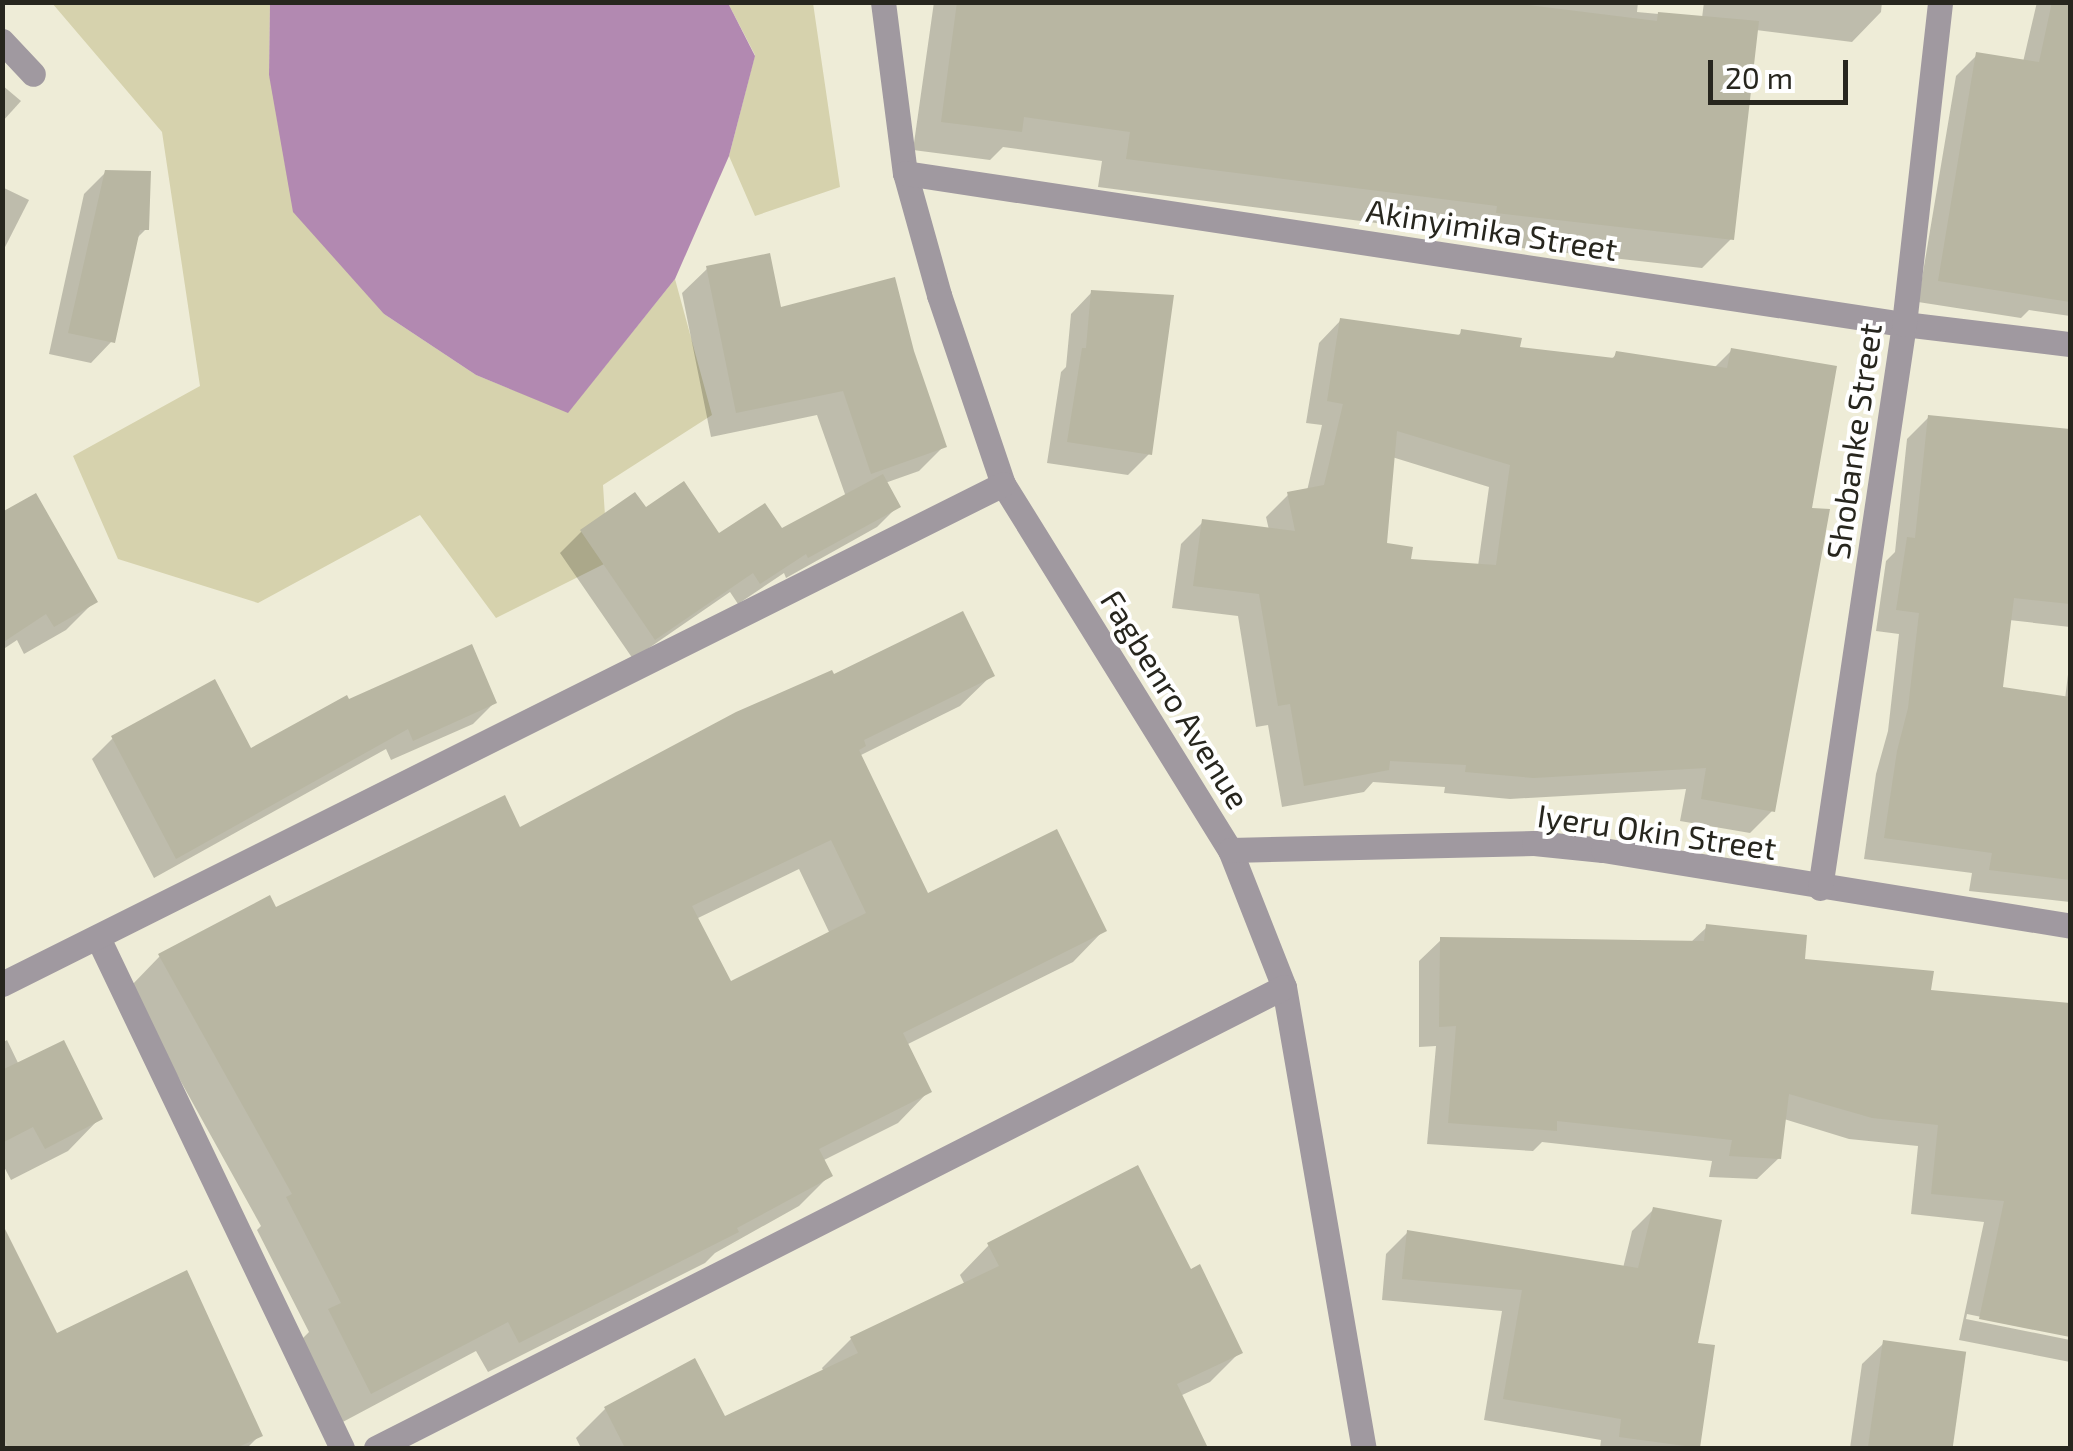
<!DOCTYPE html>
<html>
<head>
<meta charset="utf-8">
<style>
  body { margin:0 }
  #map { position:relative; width:2073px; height:1451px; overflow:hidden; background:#eeecd7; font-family:"Exo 2",sans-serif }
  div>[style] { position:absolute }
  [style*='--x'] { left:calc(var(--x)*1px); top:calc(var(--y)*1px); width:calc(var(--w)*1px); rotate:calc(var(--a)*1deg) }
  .green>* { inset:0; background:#d6d2ad }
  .water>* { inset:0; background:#b289b1 }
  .shadow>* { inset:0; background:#0003 }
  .building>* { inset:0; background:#b8b6a2; transform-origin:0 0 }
  .minor>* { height:25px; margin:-12.5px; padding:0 12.5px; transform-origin:12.5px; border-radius:12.5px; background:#a099a0 }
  span { translate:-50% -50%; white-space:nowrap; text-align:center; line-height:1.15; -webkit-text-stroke:8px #fff; paint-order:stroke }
  .street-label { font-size:32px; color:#27261e }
  .frame { position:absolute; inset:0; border:5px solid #27261e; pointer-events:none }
  .scale { position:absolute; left:1708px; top:60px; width:140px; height:45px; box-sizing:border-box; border:5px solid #27261e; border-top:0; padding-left:12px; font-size:30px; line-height:35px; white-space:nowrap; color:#27261e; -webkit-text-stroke:8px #fff; paint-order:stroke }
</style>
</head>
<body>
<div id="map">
  <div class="green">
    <div style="clip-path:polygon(52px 3px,270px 3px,269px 75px,384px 314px,476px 375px,568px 412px,675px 279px,712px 415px,603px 485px,608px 562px,496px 618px,420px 515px,258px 603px,118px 559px,73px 456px,200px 386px,162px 132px)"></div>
    <div style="clip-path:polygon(728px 3px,813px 3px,840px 187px,755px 216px,729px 156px,755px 55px)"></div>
  </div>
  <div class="water">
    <div style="clip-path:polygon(270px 2px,728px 3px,755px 56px,729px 156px,675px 279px,568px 413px,476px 375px,384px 314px,293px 212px,269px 75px)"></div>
  </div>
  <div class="shadow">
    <div style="clip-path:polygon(934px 2px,1638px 2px,1637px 12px,1702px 18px,1704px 2px,1882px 2px,1881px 12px,1852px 42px,1756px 30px,1731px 239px,1702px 268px,1468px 242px,1469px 235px,1098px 187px,1102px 161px,1003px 147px,990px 160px,913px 150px)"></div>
    <div style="clip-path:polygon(2037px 2px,2070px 2px,2070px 316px,2029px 310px,2021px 318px,1918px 302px,1956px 76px,1977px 55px,2023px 62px)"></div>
    <div style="clip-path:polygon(2px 85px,21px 101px,2px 122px)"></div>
    <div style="clip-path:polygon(106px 172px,146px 229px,135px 240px,112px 341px,91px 363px,49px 354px,84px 194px)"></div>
    <div style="clip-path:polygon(2px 187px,29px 200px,2px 253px)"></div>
    <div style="clip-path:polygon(708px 268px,779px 311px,911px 352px,944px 446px,919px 471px,885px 483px,898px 506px,877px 527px,786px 578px,784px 573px,738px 604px,730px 592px,633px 659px,560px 553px,581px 532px,634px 496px,645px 511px,719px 536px,781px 532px,846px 497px,817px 415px,711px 437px,682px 293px)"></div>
    <div style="clip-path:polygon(1092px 292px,1149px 454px,1128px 475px,1047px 463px,1061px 372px,1066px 367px,1071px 314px)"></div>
    <div style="clip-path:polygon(evenodd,1341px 320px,1456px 337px,1462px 332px,1517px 349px,1610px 360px,1617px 354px,1714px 368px,1732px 350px,1809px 510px,1772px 811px,1750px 833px,1680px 821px,1686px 789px,1510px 799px,1444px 793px,1445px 787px,1373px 782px,1364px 792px,1282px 807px,1268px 725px,1256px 727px,1238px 616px,1172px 608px,1181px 544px,1203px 522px,1269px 530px,1266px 517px,1288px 495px,1307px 491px,1322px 425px,1306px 423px,1319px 343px,1341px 320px,1392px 457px,1489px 487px,1478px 566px,1408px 561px,1384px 546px,1392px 457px)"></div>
    <div style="clip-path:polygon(1929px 417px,2070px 430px,2070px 627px,2009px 620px,2000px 690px,2065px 699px,2070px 658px,2070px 902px,1969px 891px,1972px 873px,1864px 859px,1876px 774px,1888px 731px,1899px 634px,1876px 631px,1886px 561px,1895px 552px,1907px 439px)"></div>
    <div style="clip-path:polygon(2px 515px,94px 602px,66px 630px,24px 654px,17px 640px,2px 650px)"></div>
    <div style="clip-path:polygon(evenodd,992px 675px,960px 706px,859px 756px,927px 896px,1104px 930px,1073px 962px,906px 1045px,929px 1091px,898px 1123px,822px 1161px,830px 1175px,799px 1206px,715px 1253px,705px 1263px,488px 1372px,476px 1351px,339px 1424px,298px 1343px,309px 1332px,257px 1230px,261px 1226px,129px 988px,160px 956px,275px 911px,519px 831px,833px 678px,992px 675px,799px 869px,830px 934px,730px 984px,696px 919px,799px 869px)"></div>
    <div style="clip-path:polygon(348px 702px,494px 703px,473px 724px,391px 760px,386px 749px,154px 878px,92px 759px,113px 738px,250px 751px)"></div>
    <div style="clip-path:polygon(1707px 927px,1802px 961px,1929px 992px,2070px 1009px,2070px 1335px,1967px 1314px,1966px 1319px,2070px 1340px,2070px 1362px,1959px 1340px,1984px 1222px,1911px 1214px,1918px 1146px,1849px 1139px,1784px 1119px,1779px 1158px,1757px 1179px,1709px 1177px,1712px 1161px,1542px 1142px,1533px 1151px,1427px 1144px,1436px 1046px,1419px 1047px,1419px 961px,1441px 940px,1690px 943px)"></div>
    <div style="clip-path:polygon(7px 1040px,19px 1065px,100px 1118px,68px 1151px,11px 1180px,2px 1163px,2px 1043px)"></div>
    <div style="clip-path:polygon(1653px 1210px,1696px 1448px,1600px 1448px,1601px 1440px,1484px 1420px,1502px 1311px,1382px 1300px,1386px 1254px,1407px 1233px,1623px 1268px,1632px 1231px)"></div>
    <div style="clip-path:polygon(2px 1228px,56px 1336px,260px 1435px,247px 1448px,2px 1448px)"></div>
    <div style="clip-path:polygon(989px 1245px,1190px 1272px,1240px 1352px,1210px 1382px,1180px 1396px,1205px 1448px,581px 1448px,576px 1438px,605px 1409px,724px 1420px,824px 1372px,822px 1368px,851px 1339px,965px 1285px,960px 1275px)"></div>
    <div style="clip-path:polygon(1884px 1343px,1963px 1354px,1949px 1448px,1850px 1448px,1862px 1364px)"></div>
  </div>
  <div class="building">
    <div style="clip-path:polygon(957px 2px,1503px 2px,1657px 21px,1658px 12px,1759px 21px,1734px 240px,1496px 213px,1497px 206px,1126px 159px,1130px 132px,1024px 117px,1022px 132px,941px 122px)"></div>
    <div style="clip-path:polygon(2052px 2px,2070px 2px,2070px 302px,1938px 281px,1976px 52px,2039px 62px)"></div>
    <div style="clip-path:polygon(105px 170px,151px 171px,149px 230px,140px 230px,115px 343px,68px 333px)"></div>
    <div style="clip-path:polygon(770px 253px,781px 307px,895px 277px,914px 351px,947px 447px,871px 474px,843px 391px,736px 413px,706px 266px)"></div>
    <div style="clip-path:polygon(1091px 290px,1174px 295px,1152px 455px,1067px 442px,1082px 348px,1086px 348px)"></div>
    <div style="clip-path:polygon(evenodd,1340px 318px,1460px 335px,1461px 329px,1522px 338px,1520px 347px,1614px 358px,1616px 351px,1727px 368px,1731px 348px,1837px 366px,1812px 508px,1830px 509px,1775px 812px,1701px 799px,1706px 768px,1534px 778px,1465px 772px,1466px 765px,1390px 761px,1389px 770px,1304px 786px,1290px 704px,1278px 706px,1259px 594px,1193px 586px,1202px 519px,1295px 531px,1287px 492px,1324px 485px,1343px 404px,1327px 401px,1340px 318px,1397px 431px,1510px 465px,1496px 565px,1411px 559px,1413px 547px,1387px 543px,1397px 431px)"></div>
    <div style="clip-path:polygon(1928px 415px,2070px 429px,2070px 604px,2014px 598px,2003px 687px,2070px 697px,2070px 880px,1989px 870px,1992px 853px,1884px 838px,1897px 751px,1908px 708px,1919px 613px,1896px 610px,1907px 537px,1915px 538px)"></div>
    <div style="clip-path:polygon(883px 474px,901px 507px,808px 558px,806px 554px,760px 584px,753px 573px,655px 640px,580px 530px,635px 492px,646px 507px,684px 481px,719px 533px,765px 503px,782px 528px)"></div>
    <div style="clip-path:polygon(36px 493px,98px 602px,54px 627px,46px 614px,2px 643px,2px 512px)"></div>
    <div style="clip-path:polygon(evenodd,963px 611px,995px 676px,864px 740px,866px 746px,859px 750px,928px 893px,1057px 829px,1107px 931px,903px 1033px,932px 1092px,819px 1149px,833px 1176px,737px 1228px,739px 1232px,519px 1343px,508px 1322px,371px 1394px,328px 1309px,341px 1303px,286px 1197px,292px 1194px,158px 954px,270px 895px,276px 907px,505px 795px,520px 827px,736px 712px,832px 670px,834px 674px,963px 611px,831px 840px,866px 913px,731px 981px,692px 906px,831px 840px)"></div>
    <div style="clip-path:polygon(472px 644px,497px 703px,413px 741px,408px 729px,176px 859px,111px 736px,215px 679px,251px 748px,347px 695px,349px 699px)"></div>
    <div style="clip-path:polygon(1706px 924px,1807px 935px,1805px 959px,1934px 971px,1931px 990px,2070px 1003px,2070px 1337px,1979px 1319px,2004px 1201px,1931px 1194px,1938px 1125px,1872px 1118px,1789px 1094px,1781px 1159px,1729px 1156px,1732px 1140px,1557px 1121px,1557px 1131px,1448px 1123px,1456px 1026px,1439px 1027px,1440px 937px,1704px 941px)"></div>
    <div style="clip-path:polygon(64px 1040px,103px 1119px,45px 1149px,33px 1127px,2px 1143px,2px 1070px)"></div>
    <div style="clip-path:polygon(1138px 1165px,1191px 1269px,1200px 1264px,1243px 1353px,1177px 1384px,1208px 1448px,625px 1448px,604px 1407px,695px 1358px,725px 1416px,858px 1353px,850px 1337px,999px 1266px,987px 1243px)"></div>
    <div style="clip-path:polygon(1653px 1207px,1722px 1220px,1698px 1343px,1715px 1345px,1700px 1448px,1619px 1437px,1621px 1419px,1503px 1399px,1522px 1290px,1402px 1279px,1407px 1230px,1638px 1268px)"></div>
    <div style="clip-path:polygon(2px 1223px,57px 1333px,187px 1270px,263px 1436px,236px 1448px,9px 1448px,2px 1435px)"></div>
    <div style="left:1883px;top:1340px;width:84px;height:109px;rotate:8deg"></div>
  </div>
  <div class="minor">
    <div style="--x:883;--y:2;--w:172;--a:82.7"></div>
    <div style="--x:905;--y:173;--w:127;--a:74.4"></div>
    <div style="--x:939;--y:295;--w:200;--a:71.3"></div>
    <div style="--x:1003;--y:484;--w:431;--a:58.2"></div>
    <div style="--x:1230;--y:850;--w:147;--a:68.5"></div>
    <div style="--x:1284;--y:987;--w:468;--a:80.2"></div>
    <div style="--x:2;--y:41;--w:45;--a:46.8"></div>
    <div style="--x:905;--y:173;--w:1010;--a:8.6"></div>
    <div style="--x:1904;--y:324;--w:167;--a:6.9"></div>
    <div style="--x:1230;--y:850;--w:304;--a:-1.3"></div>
    <div style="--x:1534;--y:843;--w:69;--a:5.8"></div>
    <div style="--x:1603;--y:850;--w:473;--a:9.2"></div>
    <div style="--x:1820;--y:888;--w:570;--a:-81.53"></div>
    <div style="--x:1904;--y:324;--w:324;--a:-83.6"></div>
    <div style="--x:99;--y:940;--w:563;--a:64.44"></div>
    <div style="--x:2;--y:984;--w:1119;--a:-26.54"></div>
    <div style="--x:376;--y:1448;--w:1018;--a:-26.92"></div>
  </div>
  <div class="street-label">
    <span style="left:1492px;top:229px;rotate:9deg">Akinyimika Street</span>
    <span style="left:1853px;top:441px;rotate:-82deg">Shobanke Street</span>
    <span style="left:1176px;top:699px;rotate:58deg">Fagbenro Avenue</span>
    <span style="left:1657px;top:831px;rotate:8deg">Iyeru Okin Street</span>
  </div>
  <div class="frame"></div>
  <div class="scale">20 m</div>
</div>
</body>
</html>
